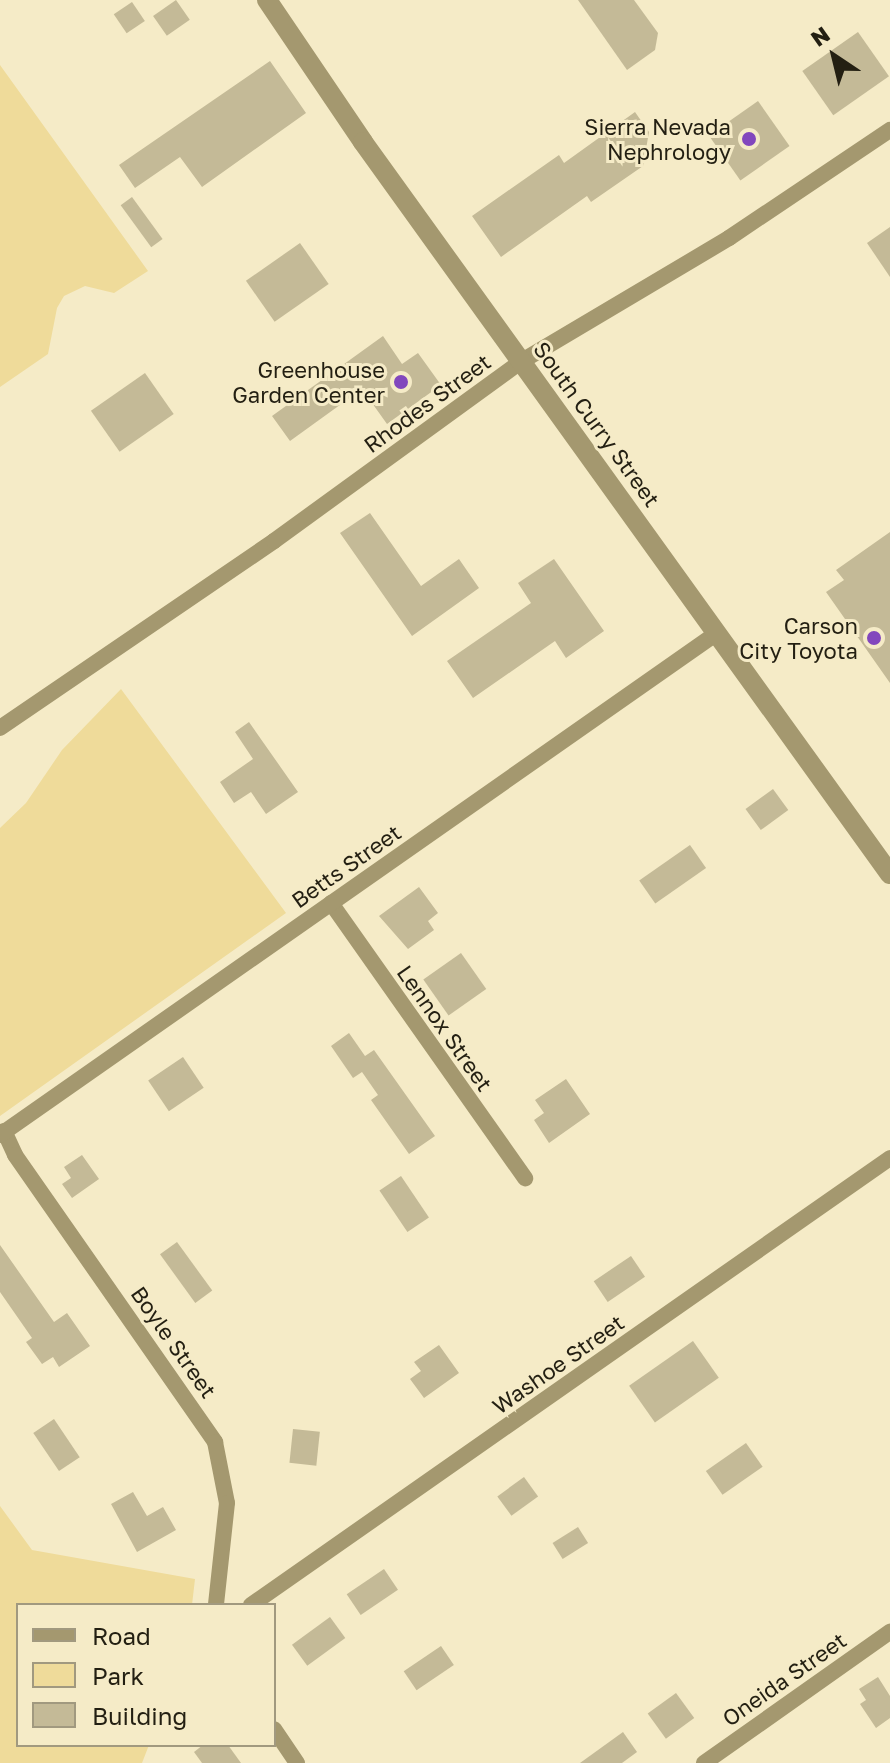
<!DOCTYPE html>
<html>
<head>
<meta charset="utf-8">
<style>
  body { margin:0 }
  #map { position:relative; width:890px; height:1763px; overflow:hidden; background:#f5ebc7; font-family:"Golos Text",sans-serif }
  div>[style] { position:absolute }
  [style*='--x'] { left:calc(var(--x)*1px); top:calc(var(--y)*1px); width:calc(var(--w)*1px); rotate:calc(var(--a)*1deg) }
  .green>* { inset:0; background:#efdb9a }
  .building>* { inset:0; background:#c4ba97; transform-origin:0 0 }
  .minor>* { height:16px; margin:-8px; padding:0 8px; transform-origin:8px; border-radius:8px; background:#a4986f }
  .tertiary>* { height:20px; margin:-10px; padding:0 10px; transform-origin:10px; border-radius:10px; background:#a4986f }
  .dots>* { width:22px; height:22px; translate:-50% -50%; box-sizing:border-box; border:4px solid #f5ebc7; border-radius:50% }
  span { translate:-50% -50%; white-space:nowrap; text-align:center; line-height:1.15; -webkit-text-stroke:6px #f5ebc7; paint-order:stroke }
  .poi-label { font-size:22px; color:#231f12 }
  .right { translate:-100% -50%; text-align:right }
  .street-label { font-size:22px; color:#231f12 }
  .legend { position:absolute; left:16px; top:1603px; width:260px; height:144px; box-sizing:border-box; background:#f5ebc7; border:2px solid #a1997f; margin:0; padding:10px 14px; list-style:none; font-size:24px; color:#231f12 }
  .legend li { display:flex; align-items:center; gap:16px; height:40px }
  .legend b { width:40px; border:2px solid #a1997f }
  .north { position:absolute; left:794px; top:16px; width:80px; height:80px; -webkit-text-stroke:6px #f5ebc7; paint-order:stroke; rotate:325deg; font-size:22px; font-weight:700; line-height:32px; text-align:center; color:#231f12 }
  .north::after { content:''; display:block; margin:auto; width:28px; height:36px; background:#231f12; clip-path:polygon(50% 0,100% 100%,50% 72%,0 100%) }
</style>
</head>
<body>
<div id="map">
  <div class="green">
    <div style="clip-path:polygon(0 65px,148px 271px,114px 293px,85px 286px,64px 296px,57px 308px,48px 354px,0 387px)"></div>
    <div style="clip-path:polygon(121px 689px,286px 913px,0 1116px,0 828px,26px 803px,62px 750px)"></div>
    <div style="clip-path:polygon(0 1506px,32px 1550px,195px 1579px,192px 1605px,18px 1605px,18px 1745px,149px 1745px,142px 1763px,0 1763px)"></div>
  </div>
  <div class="building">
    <div style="left:176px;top:0;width:24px;height:28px;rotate:55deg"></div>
    <div style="clip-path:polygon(578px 0,634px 0,658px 33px,655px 50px,627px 70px)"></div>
    <div style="left:132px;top:2px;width:23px;height:22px;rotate:56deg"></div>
    <div style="left:858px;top:32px;width:54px;height:68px;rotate:55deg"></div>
    <div style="clip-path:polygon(270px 61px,306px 113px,202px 187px,180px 157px,135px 188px,119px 165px)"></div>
    <div style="left:758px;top:101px;width:55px;height:60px;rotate:55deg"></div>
    <div style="clip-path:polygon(635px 112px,649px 132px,643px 166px,591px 202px,587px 196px,501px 257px,472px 216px,559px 155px,564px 163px)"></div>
    <div style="left:132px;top:197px;width:52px;height:14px;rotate:54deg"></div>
    <div style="clip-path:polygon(890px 227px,890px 277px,867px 243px)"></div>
    <div style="left:300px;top:243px;width:50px;height:66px;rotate:55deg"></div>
    <div style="clip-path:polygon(383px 336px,402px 364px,418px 353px,441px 385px,387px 424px,362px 389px,290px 441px,272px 416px)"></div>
    <div style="left:145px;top:373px;width:50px;height:66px;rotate:55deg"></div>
    <div style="clip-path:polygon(370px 513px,421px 586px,459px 559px,479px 588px,412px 636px,340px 533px)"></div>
    <div style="clip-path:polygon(890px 532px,890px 683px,826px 592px,844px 580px,836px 570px)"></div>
    <div style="clip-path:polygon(554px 559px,604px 631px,566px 658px,555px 641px,473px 698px,447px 661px,531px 603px,518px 583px)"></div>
    <div style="clip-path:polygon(249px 722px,298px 792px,266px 814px,251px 792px,234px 803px,220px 782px,253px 759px,235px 732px)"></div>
    <div style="left:773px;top:789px;width:26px;height:34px;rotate:54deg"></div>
    <div style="left:690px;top:845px;width:28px;height:62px;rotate:55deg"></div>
    <div style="clip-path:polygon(419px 887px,438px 913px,428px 921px,434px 930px,408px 949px,379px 916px)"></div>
    <div style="left:461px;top:953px;width:44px;height:46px;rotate:55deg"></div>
    <div style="clip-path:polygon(349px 1033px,365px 1056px,374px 1050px,435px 1136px,409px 1154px,371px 1100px,378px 1095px,362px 1072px,353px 1078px,331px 1046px)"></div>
    <div style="left:183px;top:1057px;width:37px;height:42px;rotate:56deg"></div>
    <div style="clip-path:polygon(566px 1079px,590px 1114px,549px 1143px,534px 1120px,544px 1113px,535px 1100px)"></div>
    <div style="clip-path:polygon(82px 1155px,99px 1179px,72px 1198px,62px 1184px,71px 1178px,64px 1167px)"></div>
    <div style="left:401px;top:1176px;width:50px;height:26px;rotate:56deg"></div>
    <div style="left:177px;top:1242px;width:60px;height:21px;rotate:54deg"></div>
    <div style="clip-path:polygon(0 1245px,54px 1322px,67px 1313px,90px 1346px,59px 1367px,53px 1357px,42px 1364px,26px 1342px,32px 1338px,0 1292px)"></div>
    <div style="left:631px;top:1256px;width:25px;height:45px;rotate:56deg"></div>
    <div style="left:693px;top:1341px;width:45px;height:78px;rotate:55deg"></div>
    <div style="clip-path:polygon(439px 1345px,459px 1373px,424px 1398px,410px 1379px,421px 1371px,414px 1362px)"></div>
    <div style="left:54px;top:1419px;width:46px;height:25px;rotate:56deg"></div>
    <div style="left:293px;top:1429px;width:27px;height:34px;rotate:6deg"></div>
    <div style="left:746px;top:1443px;width:29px;height:49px;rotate:55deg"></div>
    <div style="left:524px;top:1477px;width:24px;height:33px;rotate:54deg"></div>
    <div style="clip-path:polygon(133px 1492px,147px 1516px,163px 1507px,176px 1530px,137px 1552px,111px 1504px)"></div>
    <div style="left:578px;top:1527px;width:19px;height:30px;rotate:58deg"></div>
    <div style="left:384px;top:1569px;width:25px;height:45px;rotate:56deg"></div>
    <div style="left:330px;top:1617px;width:26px;height:47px;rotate:54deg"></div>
    <div style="left:441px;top:1646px;width:23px;height:45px;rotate:56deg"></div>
    <div style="clip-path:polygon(878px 1677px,890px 1696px,890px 1718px,876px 1728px,860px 1704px,866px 1700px,859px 1689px)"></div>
    <div style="left:676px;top:1693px;width:31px;height:35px;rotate:54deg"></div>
    <div style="clip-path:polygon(623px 1732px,637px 1752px,622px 1763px,580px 1763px)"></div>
    <div style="clip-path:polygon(203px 1745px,228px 1745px,241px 1763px,202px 1763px,194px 1752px)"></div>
  </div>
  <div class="minor">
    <div style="--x:0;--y:728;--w:332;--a:-34.3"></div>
    <div style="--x:274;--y:541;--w:306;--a:-36"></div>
    <div style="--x:522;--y:361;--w:241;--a:-30.7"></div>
    <div style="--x:729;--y:238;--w:194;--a:-33.9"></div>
    <div style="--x:331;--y:903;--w:337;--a:54.8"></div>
    <div style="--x:4;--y:1131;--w:26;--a:65"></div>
    <div style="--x:15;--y:1155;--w:350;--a:55.1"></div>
    <div style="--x:215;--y:1442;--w:62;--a:78.9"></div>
    <div style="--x:227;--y:1503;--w:103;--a:96.2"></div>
    <div style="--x:0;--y:1135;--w:875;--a:-35"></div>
    <div style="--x:251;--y:1605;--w:780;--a:-34.97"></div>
    <div style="--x:274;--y:1729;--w:41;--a:55.9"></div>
    <div style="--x:704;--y:1763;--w:228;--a:-35.2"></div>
  </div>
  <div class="tertiary">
    <div style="--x:267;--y:0;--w:171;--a:55.9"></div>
    <div style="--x:363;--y:142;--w:902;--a:54.25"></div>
  </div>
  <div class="dots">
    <div style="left:749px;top:139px;background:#8247bd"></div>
    <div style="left:401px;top:382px;background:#8247bd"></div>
    <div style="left:874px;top:638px;background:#8247bd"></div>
  </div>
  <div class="poi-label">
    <span class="right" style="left:731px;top:139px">Sierra Nevada<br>Nephrology</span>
    <span class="right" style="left:385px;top:382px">Greenhouse<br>Garden Center</span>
    <span class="right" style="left:858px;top:638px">Carson<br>City Toyota</span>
  </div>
  <div class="street-label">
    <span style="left:427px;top:403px;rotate:-36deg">Rhodes Street</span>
    <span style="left:597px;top:424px;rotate:54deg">South Curry Street</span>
    <span style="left:346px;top:866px;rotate:-35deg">Betts Street</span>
    <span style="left:445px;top:1028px;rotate:55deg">Lennox Street</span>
    <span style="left:174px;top:1342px;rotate:55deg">Boyle Street</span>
    <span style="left:558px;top:1364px;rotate:-35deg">Washoe Street</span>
    <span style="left:784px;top:1679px;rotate:-35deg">Oneida Street</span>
  </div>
  <ul class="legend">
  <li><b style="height:10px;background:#a4986f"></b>Road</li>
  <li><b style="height:22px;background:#efdb9a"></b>Park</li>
  <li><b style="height:22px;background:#c4ba97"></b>Building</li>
  </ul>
  <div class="north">N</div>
</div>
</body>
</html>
